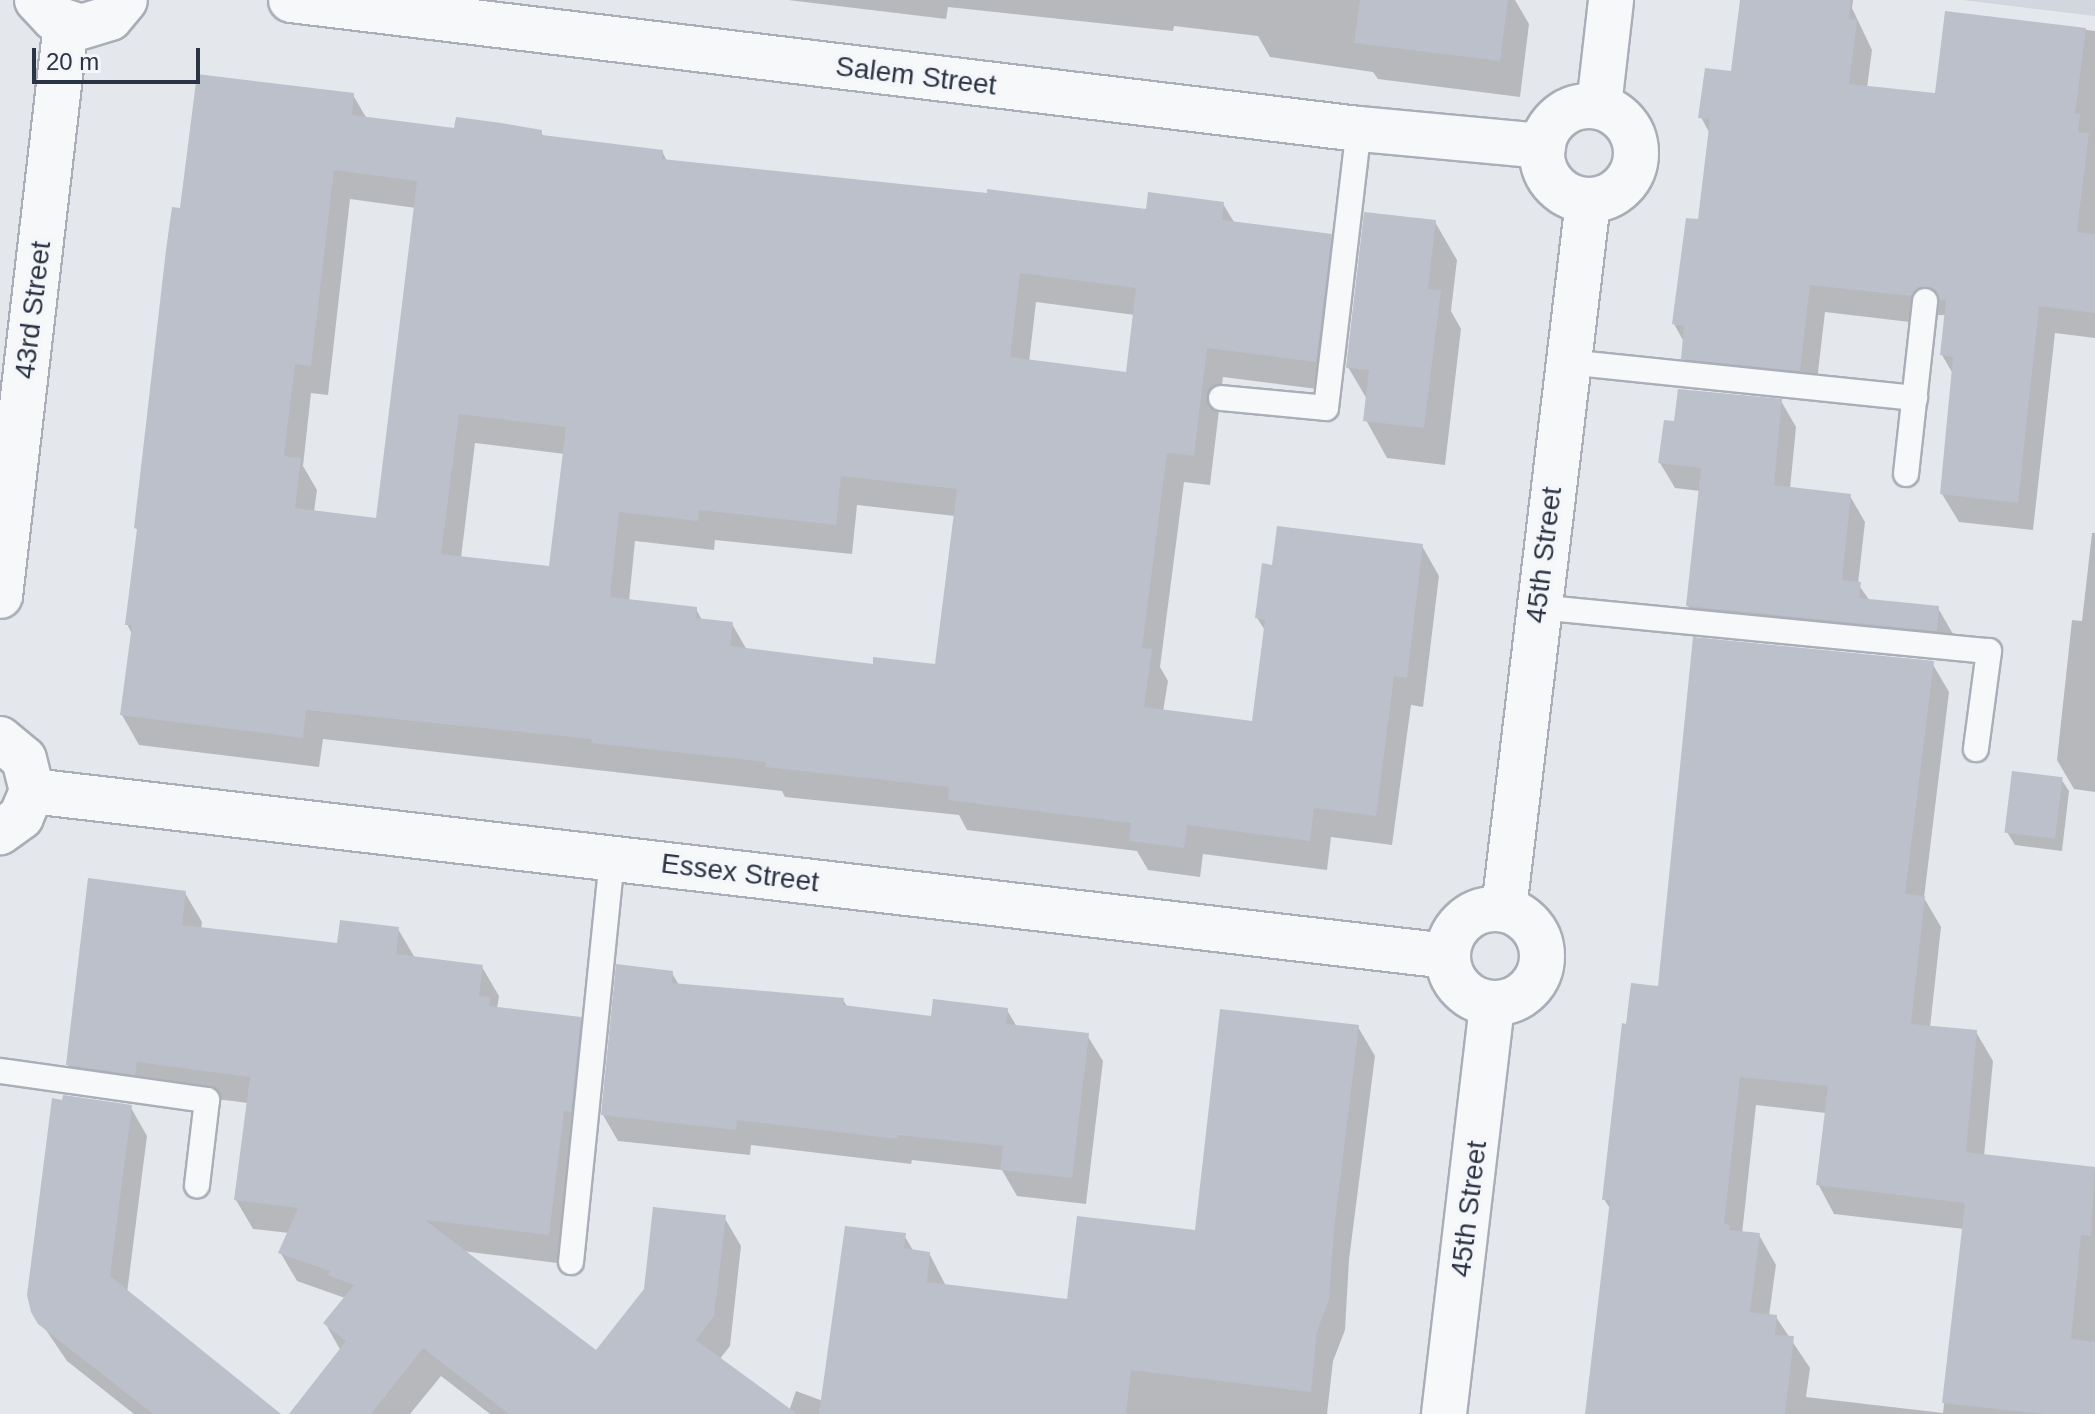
<!DOCTYPE html>
<html>
<head>
<meta charset="utf-8">
<style>
  body { margin:0 }
  #map { position:relative; width:2095px; height:1414px; overflow:hidden; background:#e4e7ec; font-family:Helvetica,sans-serif }
  div>[style] { position:absolute }
  [style*='--x'] { left:calc(var(--x)*1px); top:calc(var(--y)*1px); width:calc(var(--w)*1px); rotate:calc(var(--a)*1deg) }
  .built>* { inset:0; background:#d2d6de }
  .shadow>* { inset:0; background:#0003 }
  .building>* { inset:0; background:#bbc0ca; transform-origin:0 0 }
  .roads { filter:drop-shadow(2px 0 #a9aeb7) drop-shadow(-2px 0 #a9aeb7) drop-shadow(0 2px #a9aeb7) drop-shadow(0 -2px #a9aeb7) }
  .lane>* { height:24px; margin:-12px; padding:0 12px; transform-origin:12px; border-radius:12px; background:#f7f8fa }
  .street>* { height:44px; margin:-22px; padding:0 22px; transform-origin:22px; border-radius:22px; background:#f7f8fa }
  .street>.ring { margin:-22px; padding:0; box-sizing:content-box; background:none; border:44px solid #f7f8fa; border-radius:50% }
  span { translate:-50% -50%; white-space:nowrap; text-align:center; line-height:1.15; -webkit-text-stroke:8px #f4f6f9; paint-order:stroke }
  .street-label { font-size:28px; color:#2b3445 }
  .scale { position:absolute; left:32px; top:48px; width:168px; height:36px; box-sizing:border-box; border:4px solid #2b3445; border-top:0; padding-left:10px; font-size:24px; line-height:28px; white-space:nowrap; color:#2b3445; -webkit-text-stroke:6px #f4f6f9; paint-order:stroke }
</style>
</head>
<body>
<div id="map">
  <div class="built">
    <div style="clip-path:polygon(1962px 0,2095px 0,2095px 16px)"></div>
  </div>
  <div class="shadow">
    <div style="clip-path:polygon(788px 0,1515px 0,1529px 24px,1520px 97px,1378px 79px,1373px 72px,1270px 57px,1258px 36px,1174px 26px,1173px 31px,948px 7px,946px 19px)"></div>
    <div style="clip-path:polygon(1742px 0,1853px 0,1852px 8px,1872px 50px,1867px 88px,1937px 96px,1947px 13px,2095px 31px,2095px 338px,2055px 333px,2033px 530px,1959px 522px,1942px 494px,1953px 374px,1942px 355px,1947px 315px,1934px 315px,1927px 324px,1825px 312px,1815px 398px,1699px 386px,1683px 358px,1684px 342px,1674px 324px,1700px 221px,1710px 134px,1701px 117px,1733px 73px)"></div>
    <div style="clip-path:polygon(evenodd,353px 95px,367px 119px,456px 130px,541px 132px,544px 137px,662px 151px,667px 161px,1148px 211px,1223px 204px,1234px 222px,1330px 235px,1348px 265px,1333px 391px,1223px 377px,1210px 485px,1184px 482px,1160px 667px,1168px 681px,1163px 712px,1254px 723px,1266px 632px,1257px 618px,1274px 567px,1422px 546px,1439px 576px,1423px 707px,1411px 705px,1392px 845px,1331px 837px,1327px 870px,1203px 854px,1200px 877px,1148px 870px,1137px 851px,967px 830px,959px 815px,785px 797px,782px 791px,323px 739px,319px 767px,139px 745px,122px 715px,132px 634px,127px 624px,139px 532px,136px 528px,181px 210px,353px 95px,350px 199px,416px 208px,377px 520px,314px 512px,317px 490px,303px 466px,311px 393px,328px 395px,350px 199px,353px 95px,1036px 302px,1135px 315px,1128px 374px,1029px 362px,1036px 302px,353px 95px,475px 443px,565px 454px,551px 568px,461px 558px,475px 443px,353px 95px,857px 505px,955px 516px,936px 667px,874px 666px,747px 650px,732px 624px,702px 620px,696px 609px,629px 601px,635px 541px,714px 550px,715px 540px,852px 554px,857px 505px)"></div>
    <div style="clip-path:polygon(1435px 222px,1457px 260px,1451px 311px,1461px 329px,1445px 465px,1387px 458px,1366px 420px,1368px 401px,1348px 367px)"></div>
    <div style="clip-path:polygon(1781px 401px,1796px 427px,1790px 489px,1850px 496px,1865px 522px,1858px 584px,1870px 601px,1938px 608px,1953px 634px,1951px 656px,1703px 632px,1688px 606px,1700px 491px,1675px 488px,1660px 463px,1676px 424px)"></div>
    <div style="clip-path:polygon(2092px 533px,2095px 533px,2095px 792px,2074px 789px,2057px 760px,2072px 620px,2082px 621px)"></div>
    <div style="clip-path:polygon(evenodd,1932px 663px,1949px 692px,1924px 898px,1941px 927px,1930px 1028px,1976px 1032px,1993px 1061px,1984px 1156px,2095px 1169px,2095px 1414px,1587px 1414px,1611px 1210px,1604px 1199px,1628px 1026px,1932px 663px,1756px 1105px,1826px 1113px,1818px 1184px,1834px 1214px,1964px 1229px,1943px 1413px,1806px 1397px,1810px 1368px,1776px 1317px,1769px 1316px,1776px 1265px,1759px 1235px,1742px 1234px,1756px 1105px)"></div>
    <div style="clip-path:polygon(2061px 779px,2069px 791px,2062px 851px,2015px 845px,2007px 832px)"></div>
    <div style="clip-path:polygon(185px 893px,202px 922px,201px 929px,339px 946px,398px 929px,415px 958px,482px 967px,499px 996px,497px 1009px,580px 1019px,596px 1048px,565px 1264px,462px 1251px,597px 1353px,724px 1217px,741px 1246px,730px 1346px,719px 1360px,789px 1411px,796px 1391px,823px 1401px,904px 1235px,914px 1252px,929px 1253px,946px 1286px,1069px 1301px,1197px 1232px,1358px 1027px,1375px 1056px,1349px 1260px,1345px 1330px,1333px 1361px,1327px 1414px,490px 1414px,441px 1376px,410px 1414px,292px 1414px,341px 1351px,325px 1323px,345px 1298px,297px 1281px,280px 1252px,289px 1233px,253px 1229px,236px 1200px,248px 1103px,153px 1091px,85px 1094px,68px 1065px)"></div>
    <div style="clip-path:polygon(672px 973px,679px 985px,843px 1000px,848px 1008px,933px 1018px,1007px 1010px,1017px 1027px,1087px 1035px,1103px 1061px,1086px 1204px,1017px 1196px,1002px 1170px,912px 1160px,911px 1164px,751px 1145px,750px 1155px,618px 1141px,603px 1115px)"></div>
    <div style="clip-path:polygon(130px 1106px,147px 1136px,127px 1293px,278px 1414px,134px 1414px,67px 1361px,33px 1311px)"></div>
  </div>
  <div class="building">
    <div style="clip-path:polygon(1360px 0,1508px 0,1500px 61px,1354px 43px)"></div>
    <div style="clip-path:polygon(1740px 0,1851px 0,1849px 19px,1857px 20px,1849px 84px,1935px 93px,1945px 11px,2086px 28px,2075px 114px,2080px 114px,2078px 132px,2089px 133px,2077px 232px,2095px 234px,2095px 313px,2039px 306px,2018px 503px,1940px 494px,1953px 357px,1940px 355px,1946px 300px,1940px 300px,1933px 289px,1920px 287px,1911px 296px,1810px 285px,1800px 371px,1681px 359px,1684px 326px,1672px 324px,1686px 218px,1698px 219px,1710px 119px,1698px 118px,1705px 68px,1731px 71px)"></div>
    <div style="clip-path:polygon(evenodd,197px 74px,354px 93px,352px 115px,454px 128px,456px 117px,501px 123px,542px 130px,542px 135px,663px 150px,662px 159px,987px 193px,987px 189px,1146px 209px,1148px 192px,1224px 202px,1222px 220px,1332px 234px,1316px 362px,1207px 348px,1194px 456px,1167px 453px,1142px 648px,1152px 649px,1144px 707px,1252px 721px,1265px 620px,1255px 618px,1262px 563px,1272px 565px,1277px 526px,1423px 544px,1407px 678px,1394px 676px,1376px 816px,1314px 808px,1310px 841px,1187px 825px,1184px 848px,1129px 841px,1131px 823px,948px 800px,949px 787px,765px 767px,766px 762px,591px 743px,592px 739px,306px 710px,303px 738px,120px 715px,132px 625px,125px 625px,137px 529px,134px 528px,166px 250px,172px 207px,180px 208px,197px 74px,334px 170px,417px 181px,376px 518px,295px 508px,301px 458px,284px 456px,295px 364px,311px 366px,334px 170px,197px 74px,1020px 273px,1136px 288px,1126px 372px,1010px 357px,1020px 273px,197px 74px,459px 414px,566px 427px,549px 566px,441px 554px,459px 414px,197px 74px,841px 476px,957px 489px,935px 664px,873px 657px,873px 664px,730px 646px,733px 622px,696px 618px,697px 607px,610px 597px,619px 512px,698px 521px,699px 510px,836px 525px,841px 476px)"></div>
    <div style="clip-path:polygon(1364px 212px,1436px 220px,1428px 289px,1441px 290px,1424px 428px,1363px 421px,1369px 370px,1346px 368px)"></div>
    <div style="clip-path:polygon(1678px 389px,1782px 399px,1774px 485px,1851px 494px,1842px 580px,1861px 582px,1859px 598px,1939px 606px,1937px 631px,1686px 606px,1701px 468px,1658px 463px,1664px 420px,1674px 421px)"></div>
    <div style="clip-path:polygon(1693px 637px,1934px 661px,1905px 894px,1925px 896px,1911px 1024px,1977px 1030px,1966px 1152px,2095px 1167px,2091px 1236px,2081px 1235px,2071px 1339px,2095px 1342px,2095px 1414px,2043px 1414px,1942px 1403px,1965px 1203px,1816px 1185px,1828px 1086px,1740px 1077px,1724px 1224px,1730px 1225px,1729px 1230px,1760px 1233px,1750px 1312px,1777px 1315px,1775px 1335px,1794px 1336px,1785px 1414px,1585px 1414px,1610px 1200px,1602px 1200px,1622px 1023px,1626px 1024px,1631px 983px,1658px 986px)"></div>
    <div style="left:2012px;top:771px;width:51px;height:62px;rotate:7deg"></div>
    <div style="clip-path:polygon(88px 878px,186px 891px,182px 925px,337px 943px,340px 920px,399px 927px,396px 954px,483px 965px,479px 996px,490px 997px,489px 1006px,581px 1017px,571px 1112px,564px 1111px,549px 1235px,425px 1220px,596px 1350px,644px 1289px,653px 1207px,726px 1215px,714px 1316px,696px 1340px,797px 1414px,509px 1414px,423px 1348px,371px 1414px,289px 1414px,346px 1341px,323px 1323px,354px 1285px,328px 1275px,330px 1271px,278px 1253px,298px 1208px,234px 1200px,250px 1077px,137px 1062px,135px 1075px,66px 1065px)"></div>
    <div style="clip-path:polygon(616px 964px,673px 971px,672px 983px,844px 998px,843px 1005px,931px 1016px,933px 999px,1008px 1008px,1006px 1024px,1089px 1033px,1072px 1178px,1000px 1170px,1003px 1146px,898px 1135px,897px 1139px,737px 1120px,736px 1130px,601px 1115px)"></div>
    <div style="clip-path:polygon(1220px 1009px,1359px 1025px,1334px 1230px,1329px 1300px,1317px 1331px,1311px 1392px,1131px 1370px,1126px 1414px,819px 1414px,845px 1226px,906px 1233px,904px 1248px,930px 1252px,927px 1282px,1067px 1299px,1077px 1216px,1195px 1230px)"></div>
    <div style="clip-path:polygon(63px 1095px,132px 1105px,110px 1276px,281px 1414px,153px 1414px,38px 1324px,31px 1312px,27px 1295px,52px 1098px,62px 1100px)"></div>
  </div>
  <div class="roads">
    <div class="lane">
      <div style="--x:1567;--y:362;--w:350;--a:5.9"></div>
      <div style="--x:1221;--y:398;--w:105;--a:5.4"></div>
      <div style="--x:1326;--y:408;--w:281;--a:-83.3"></div>
      <div style="--x:1906;--y:474;--w:174;--a:-83.7"></div>
      <div style="--x:1538;--y:607;--w:453;--a:5.6"></div>
      <div style="--x:1989;--y:651;--w:99;--a:97.6"></div>
      <div style="--x:0;--y:1071;--w:209;--a:8"></div>
      <div style="--x:207;--y:1100;--w:86;--a:96.7"></div>
      <div style="--x:571;--y:1262;--w:406;--a:-84.2"></div>
    </div>
    <div class="street">
      <div style="--x:37;--y:0;--w:25;--a:47"></div>
      <div style="--x:54;--y:18;--w:28;--a:18"></div>
      <div style="--x:81;--y:27;--w:30;--a:-17"></div>
      <div style="--x:110;--y:18;--w:23;--a:-50"></div>
      <div style="--x:291;--y:0;--w:1076;--a:6.89"></div>
      <div style="--x:1359;--y:129;--w:185;--a:5.3"></div>
      <div class="ring" style="left:1542px;top:106px;width:50px;height:50px"></div>
      <div style="--x:1599;--y:106;--w:107;--a:-83.5"></div>
      <div style="--x:0;--y:596;--w:576;--a:-83.42"></div>
      <div style="--x:0;--y:739;--w:31;--a:40"></div>
      <div style="--x:24;--y:759;--w:33;--a:76"></div>
      <div style="--x:32;--y:791;--w:28;--a:113"></div>
      <div style="--x:21;--y:817;--w:26;--a:144"></div>
      <div style="--x:32;--y:791;--w:1425;--a:6.65"></div>
      <div class="ring" style="left:1448px;top:909px;width:50px;height:50px"></div>
      <div style="--x:1504;--y:909;--w:713;--a:-83.23"></div>
      <div style="--x:1444;--y:1414;--w:413;--a:-83.3"></div>
    </div>
  </div>
  <div class="street-label">
    <span style="left:916px;top:76px;rotate:7deg">Salem Street</span>
    <span style="left:33px;top:310px;rotate:-83deg">43rd Street</span>
    <span style="left:1544px;top:555px;rotate:-83deg">45th Street</span>
    <span style="left:740px;top:873px;rotate:7deg">Essex Street</span>
    <span style="left:1469px;top:1209px;rotate:-83deg">45th Street</span>
  </div>
  <div class="scale">20 m</div>
</div>
</body>
</html>
